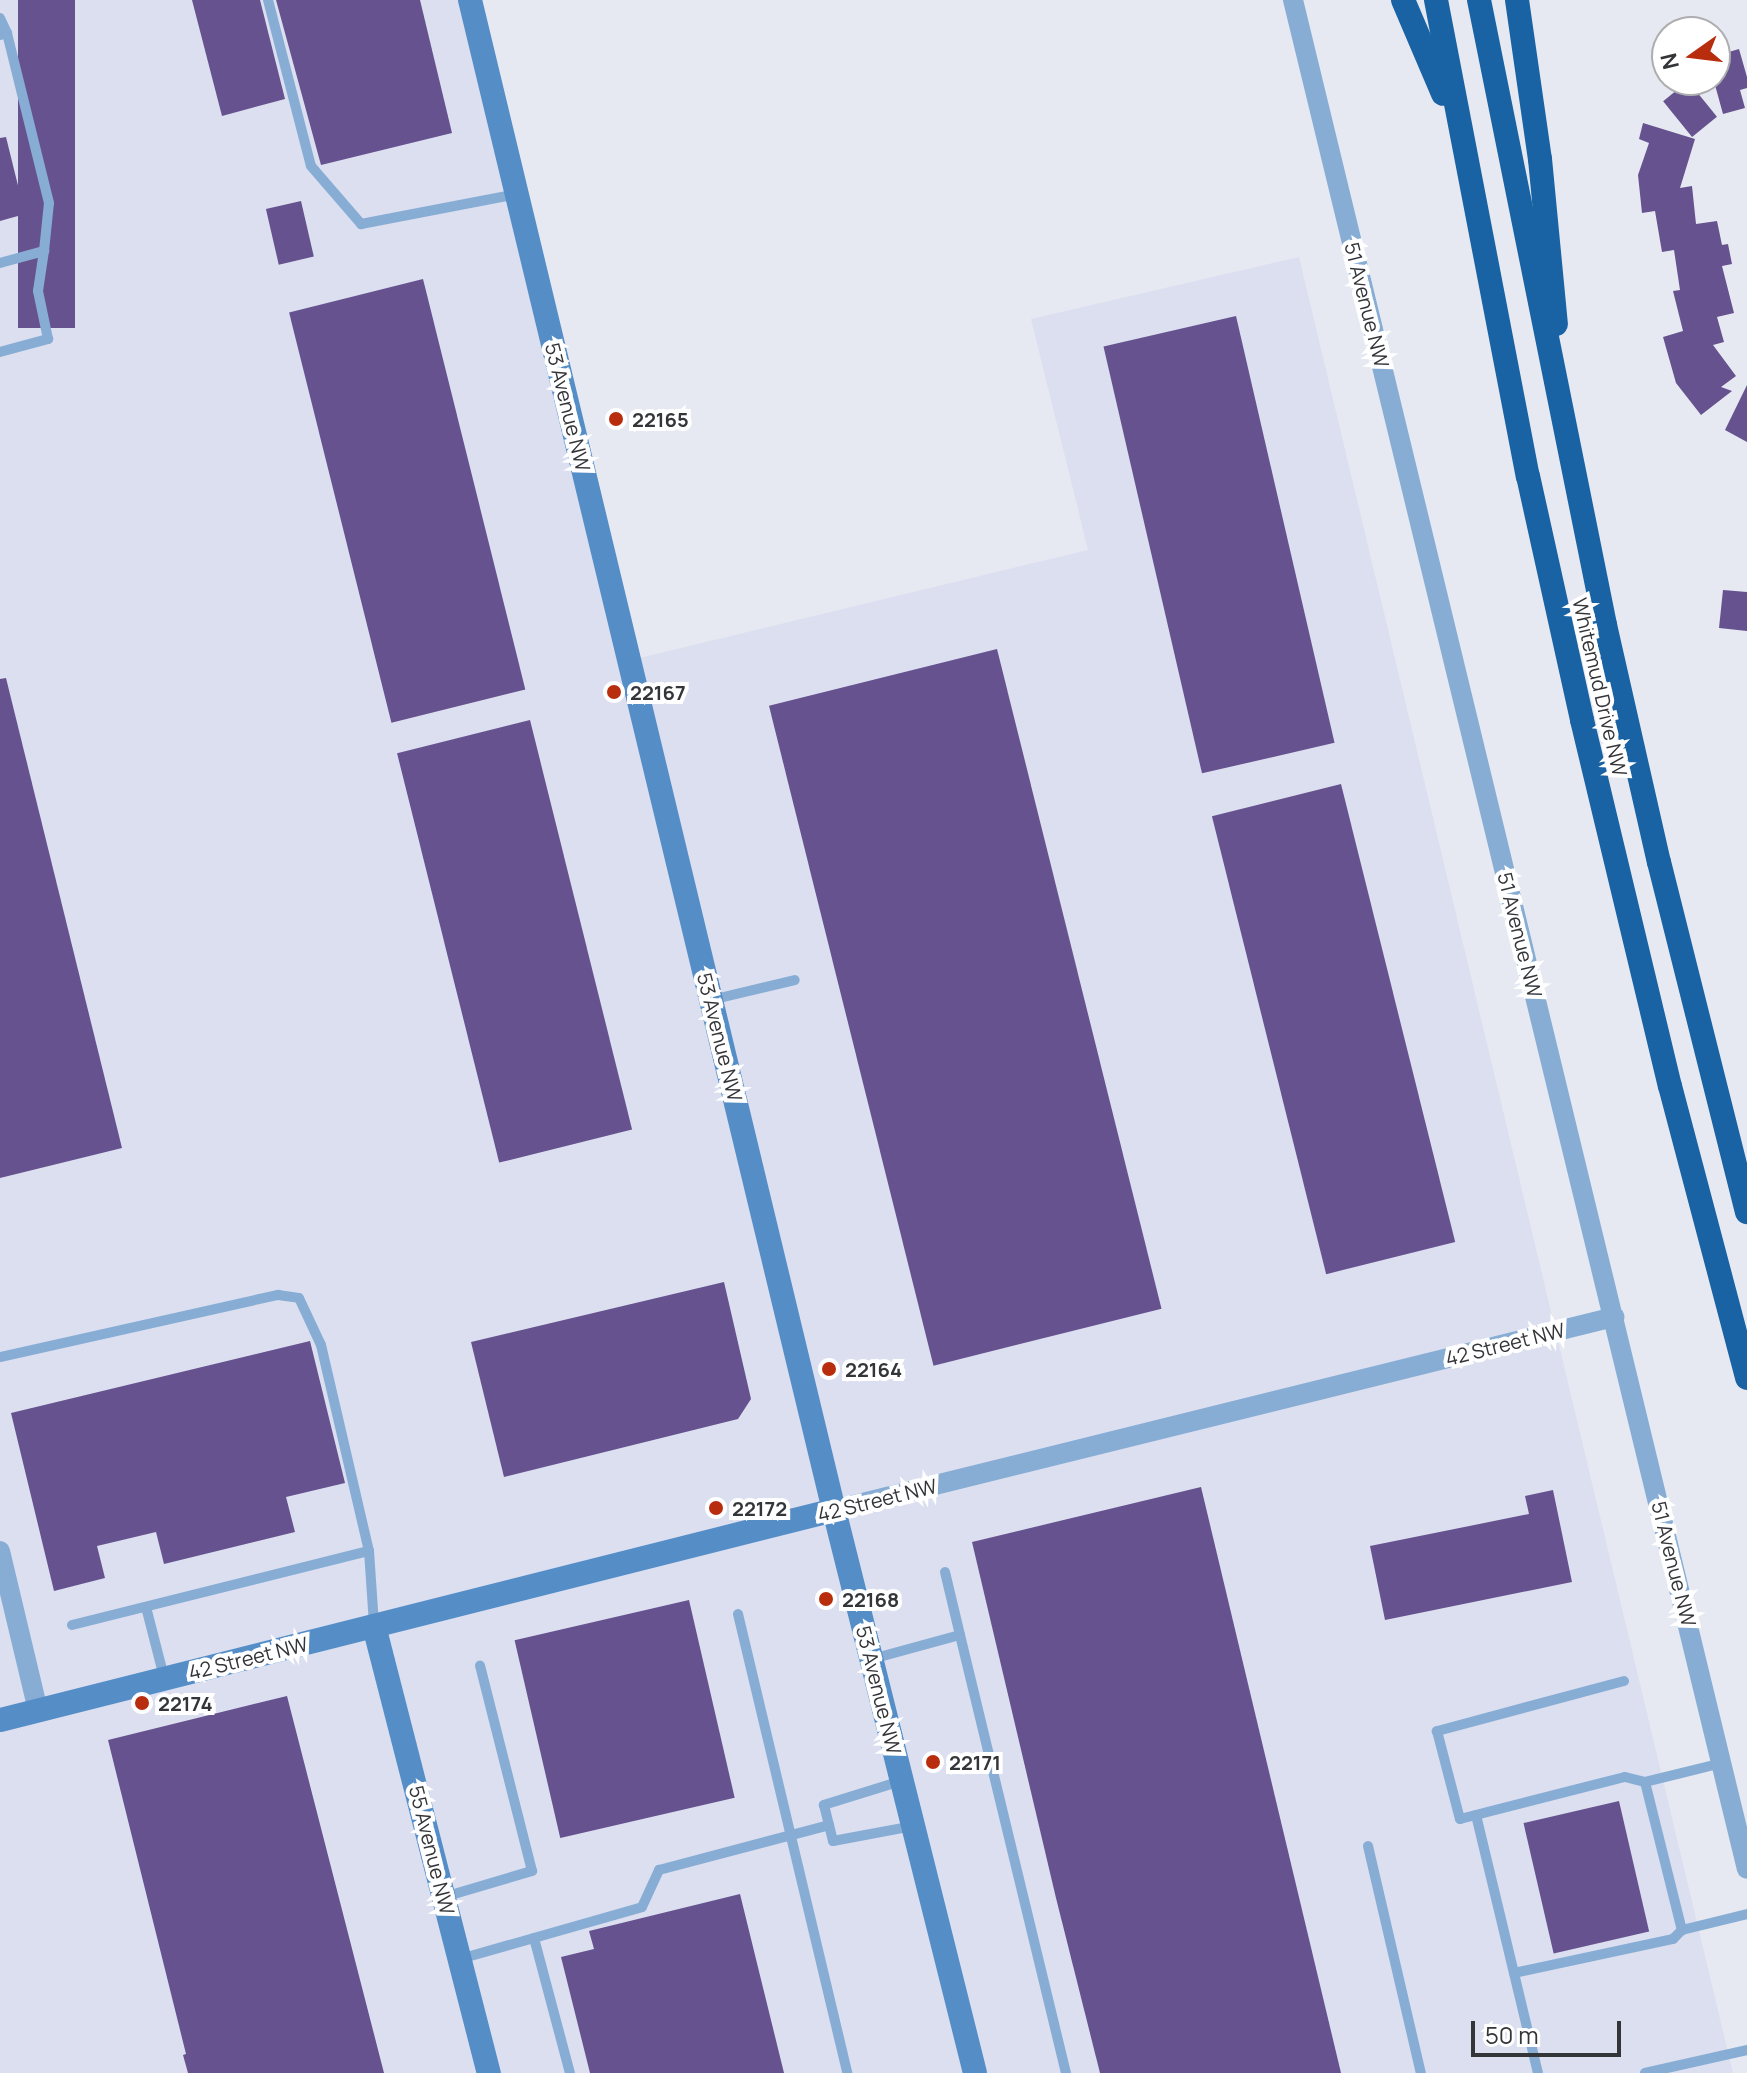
<!DOCTYPE html>
<html>
<head>
<meta charset="utf-8">
<style>
  body { margin:0 }
  #map { position:relative; width:1747px; height:2073px; overflow:hidden; background:#e6e9f2; font-family:Manrope,sans-serif }
  div>[style] { position:absolute }
  [style*='--x'] { left:calc(var(--x)*1px); top:calc(var(--y)*1px); width:calc(var(--w)*1px); rotate:calc(var(--a)*1deg) }
  .built>* { inset:0; background:#dbdff0 }
  .building>* { inset:0; background:#66528e; transform-origin:0 0 }
  .lane>* { height:10px; margin:-5px; padding:0 5px; transform-origin:5px; border-radius:5px; background:#88add4 }
  .street>* { height:20px; margin:-10px; padding:0 10px; transform-origin:10px; border-radius:10px; background:#88add4 }
  .secondary>* { height:24px; margin:-12px; padding:0 12px; transform-origin:12px; border-radius:12px; background:#558dc7 }
  .highway>* { height:24px; margin:-12px; padding:0 12px; transform-origin:12px; border-radius:12px; background:#1962a3 }
  .dots>* { width:22px; height:22px; translate:-50% -50%; box-sizing:border-box; border:4px solid #fff; border-radius:50% }
  span { translate:-50% -50%; white-space:nowrap; text-align:center; line-height:1.15; -webkit-text-stroke:8px #fff; paint-order:stroke }
  .street-label { font-size:20px; color:#343539 }
  .poi-label { font-size:20px; color:#343539; font-weight:700 }
  .left { translate:0 -50%; text-align:left }
  .north { position:absolute; left:1651px; top:16px; width:80px; height:80px; box-sizing:border-box; background:#fff; border:2px solid #aeaeb0; border-radius:50%; rotate:256deg; font-size:22px; font-weight:700; line-height:32px; text-align:center; color:#343539 }
  .north::after { content:''; display:block; margin:auto; width:28px; height:36px; background:#b82d0e; clip-path:polygon(50% 0,100% 100%,50% 72%,0 100%) }
  .scale { position:absolute; left:1471px; top:2021px; width:150px; height:36px; box-sizing:border-box; border:4px solid #343539; border-top:0; padding-left:10px; font-size:24px; line-height:28px; white-space:nowrap; color:#343539; -webkit-text-stroke:6px #fff; paint-order:stroke }
</style>
</head>
<body>
<div id="map">
  <div class="built">
    <div style="clip-path:polygon(0 0,465px 0,623px 662px,1088px 550px,1031px 319px,1299px 257px,1733px 2073px,0 2073px)"></div>
  </div>
  <div class="building">
    <div style="left:18px;top:0;width:57px;height:328px"></div>
    <div style="clip-path:polygon(192px 0,260px 0,285px 99px,222px 116px)"></div>
    <div style="clip-path:polygon(276px 0,420px 0,452px 133px,321px 165px)"></div>
    <div style="clip-path:polygon(1739px 49px,1747px 77px,1747px 88px,1740px 90px,1745px 108px,1723px 114px,1715px 85px,1715px 56px)"></div>
    <div style="left:1688px;top:81px;width:46px;height:32px;rotate:51deg"></div>
    <div style="clip-path:polygon(1643px 123px,1695px 139px,1680px 188px,1692px 186px,1696px 224px,1717px 221px,1722px 245px,1728px 244px,1732px 264px,1722px 266px,1734px 313px,1717px 317px,1724px 342px,1713px 345px,1736px 376px,1721px 387px,1732px 391px,1701px 415px,1676px 383px,1663px 337px,1683px 331px,1673px 291px,1680px 290px,1674px 250px,1662px 252px,1655px 211px,1642px 213px,1638px 175px,1649px 143px,1639px 139px)"></div>
    <div style="clip-path:polygon(6px 137px,25px 214px,0 221px,0 138px)"></div>
    <div style="left:301px;top:201px;width:57px;height:36px;rotate:77deg"></div>
    <div style="left:423px;top:279px;width:423px;height:138px;rotate:76deg"></div>
    <div style="left:1236px;top:316px;width:438px;height:136px;rotate:77deg"></div>
    <div style="clip-path:polygon(1747px 385px,1747px 442px,1725px 430px)"></div>
    <div style="clip-path:polygon(1723px 590px,1747px 592px,1747px 631px,1719px 628px)"></div>
    <div style="left:997px;top:649px;width:680px;height:235px;rotate:76deg"></div>
    <div style="clip-path:polygon(6px 678px,122px 1148px,0 1178px,0 679px)"></div>
    <div style="left:530px;top:720px;width:422px;height:137px;rotate:76deg"></div>
    <div style="left:1341px;top:784px;width:472px;height:133px;rotate:76deg"></div>
    <div style="clip-path:polygon(724px 1282px,751px 1399px,738px 1419px,504px 1477px,471px 1342px)"></div>
    <div style="clip-path:polygon(310px 1341px,345px 1483px,286px 1497px,295px 1532px,164px 1564px,156px 1532px,97px 1546px,105px 1578px,54px 1591px,11px 1413px)"></div>
    <div style="clip-path:polygon(1201px 1487px,1341px 2073px,1100px 2073px,1056px 1898px,972px 1542px)"></div>
    <div style="clip-path:polygon(1553px 1490px,1572px 1582px,1385px 1620px,1370px 1546px,1529px 1514px,1525px 1496px)"></div>
    <div style="left:689px;top:1600px;width:203px;height:179px;rotate:77deg"></div>
    <div style="clip-path:polygon(287px 1696px,384px 2073px,188px 2073px,183px 2055px,186px 2054px,108px 1740px)"></div>
    <div style="left:1619px;top:1801px;width:134px;height:98px;rotate:77deg"></div>
    <div style="clip-path:polygon(740px 1894px,784px 2073px,590px 2073px,561px 1957px,594px 1949px,589px 1931px)"></div>
  </div>
  <div class="lane">
    <div style="--x:268;--y:0;--w:171;--a:75.5"></div>
    <div style="--x:311;--y:166;--w:77;--a:49.2"></div>
    <div style="--x:361;--y:224;--w:159;--a:-10.9"></div>
    <div style="--x:0;--y:18;--w:17;--a:65"></div>
    <div style="--x:7;--y:33;--w:7;--a:164"></div>
    <div style="--x:0;--y:263;--w:46;--a:-15.3"></div>
    <div style="--x:44;--y:251;--w:48;--a:-84.1"></div>
    <div style="--x:49;--y:203;--w:175;--a:-103.9"></div>
    <div style="--x:0;--y:352;--w:50;--a:-15.2"></div>
    <div style="--x:48;--y:339;--w:49;--a:-101.8"></div>
    <div style="--x:38;--y:291;--w:40;--a:-81.5"></div>
    <div style="--x:711;--y:1000;--w:86;--a:-13.4"></div>
    <div style="--x:0;--y:1357;--w:285;--a:-12.6"></div>
    <div style="--x:278;--y:1295;--w:21;--a:8"></div>
    <div style="--x:299;--y:1298;--w:52;--a:64.9"></div>
    <div style="--x:321;--y:1345;--w:212;--a:76.9"></div>
    <div style="--x:369;--y:1551;--w:73;--a:86.1"></div>
    <div style="--x:945;--y:1572;--w:65;--a:76.6"></div>
    <div style="--x:146;--y:1607;--w:72;--a:75.6"></div>
    <div style="--x:738;--y:1614;--w:472;--a:76.6"></div>
    <div style="--x:72;--y:1625;--w:306;--a:-14"></div>
    <div style="--x:872;--y:1659;--w:91;--a:-15.3"></div>
    <div style="--x:960;--y:1635;--w:451;--a:76.4"></div>
    <div style="--x:1624;--y:1681;--w:194;--a:165"></div>
    <div style="--x:1437;--y:1731;--w:91;--a:75.4"></div>
    <div style="--x:1460;--y:1819;--w:170;--a:-14.3"></div>
    <div style="--x:1625;--y:1777;--w:21;--a:14"></div>
    <div style="--x:1722;--y:1763;--w:79;--a:166.1"></div>
    <div style="--x:1645;--y:1782;--w:153;--a:76"></div>
    <div style="--x:1682;--y:1930;--w:67;--a:-13.8"></div>
    <div style="--x:901;--y:1781;--w:81;--a:162.7"></div>
    <div style="--x:824;--y:1805;--w:37;--a:76"></div>
    <div style="--x:833;--y:1841;--w:81;--a:-10.6"></div>
    <div style="--x:1476;--y:1815;--w:265;--a:76.5"></div>
    <div style="--x:1368;--y:1846;--w:233;--a:76.9"></div>
    <div style="--x:444;--y:1897;--w:92;--a:-16.5"></div>
    <div style="--x:532;--y:1871;--w:212;--a:-104.2"></div>
    <div style="--x:534;--y:1938;--w:140;--a:75.1"></div>
    <div style="--x:460;--y:1959;--w:189;--a:-15.9"></div>
    <div style="--x:642;--y:1907;--w:41;--a:-65.3"></div>
    <div style="--x:659;--y:1870;--w:176;--a:-14.8"></div>
    <div style="--x:1514;--y:1973;--w:163;--a:-12.1"></div>
    <div style="--x:1673;--y:1939;--w:13;--a:-45"></div>
    <div style="--x:1645;--y:2073;--w:105;--a:-12.7"></div>
  </div>
  <div class="street">
    <div style="--x:1293;--y:0;--w:1923;--a:76.35"></div>
    <div style="--x:834;--y:1510;--w:804;--a:-13.9"></div>
    <div style="--x:0;--y:1551;--w:164;--a:76.6"></div>
  </div>
  <div class="secondary">
    <div style="--x:470;--y:0;--w:1553;--a:76.45"></div>
    <div style="--x:834;--y:1510;--w:580;--a:75.94"></div>
    <div style="--x:374;--y:1626;--w:462;--a:75.6"></div>
    <div style="--x:0;--y:1720;--w:860;--a:-14.13"></div>
  </div>
  <div class="highway">
    <div style="--x:1403;--y:0;--w:102;--a:66.9"></div>
    <div style="--x:1436;--y:0;--w:485;--a:79.1"></div>
    <div style="--x:1528;--y:476;--w:250;--a:77.5"></div>
    <div style="--x:1582;--y:720;--w:376;--a:76.5"></div>
    <div style="--x:1670;--y:1086;--w:302;--a:75.2"></div>
    <div style="--x:1479;--y:0;--w:638;--a:78.6"></div>
    <div style="--x:1605;--y:625;--w:243;--a:77.2"></div>
    <div style="--x:1659;--y:862;--w:361;--a:75.9"></div>
    <div style="--x:1517;--y:0;--w:161;--a:81.8"></div>
    <div style="--x:1540;--y:159;--w:166;--a:84.5"></div>
  </div>
  <div class="dots">
    <div style="left:616px;top:419px;background:#b82d0e"></div>
    <div style="left:614px;top:692px;background:#b82d0e"></div>
    <div style="left:829px;top:1369px;background:#b82d0e"></div>
    <div style="left:716px;top:1508px;background:#b82d0e"></div>
    <div style="left:826px;top:1599px;background:#b82d0e"></div>
    <div style="left:142px;top:1703px;background:#b82d0e"></div>
    <div style="left:933px;top:1762px;background:#b82d0e"></div>
  </div>
  <div class="street-label">
    <span style="left:1367px;top:305px;rotate:76deg">51 Avenue NW</span>
    <span style="left:568px;top:407px;rotate:76deg">53 Avenue NW</span>
    <span style="left:1600px;top:687px;rotate:77deg">Whitemud Drive NW</span>
    <span style="left:1520px;top:935px;rotate:76deg">51 Avenue NW</span>
    <span style="left:720px;top:1037px;rotate:76deg">53 Avenue NW</span>
    <span style="left:1505px;top:1344px;rotate:-14deg">42 Street NW</span>
    <span style="left:877px;top:1500px;rotate:-14deg">42 Street NW</span>
    <span style="left:1674px;top:1564px;rotate:76deg">51 Avenue NW</span>
    <span style="left:248px;top:1658px;rotate:-14deg">42 Street NW</span>
    <span style="left:879px;top:1690px;rotate:76deg">53 Avenue NW</span>
    <span style="left:432px;top:1850px;rotate:76deg">55 Avenue NW</span>
  </div>
  <div class="poi-label">
    <span class="left" style="left:632px;top:419px">22165</span>
    <span class="left" style="left:630px;top:692px">22167</span>
    <span class="left" style="left:845px;top:1369px">22164</span>
    <span class="left" style="left:732px;top:1508px">22172</span>
    <span class="left" style="left:842px;top:1599px">22168</span>
    <span class="left" style="left:158px;top:1703px">22174</span>
    <span class="left" style="left:949px;top:1762px">22171</span>
  </div>
  <div class="north">N</div>
  <div class="scale">50 m</div>
</div>
</body>
</html>
